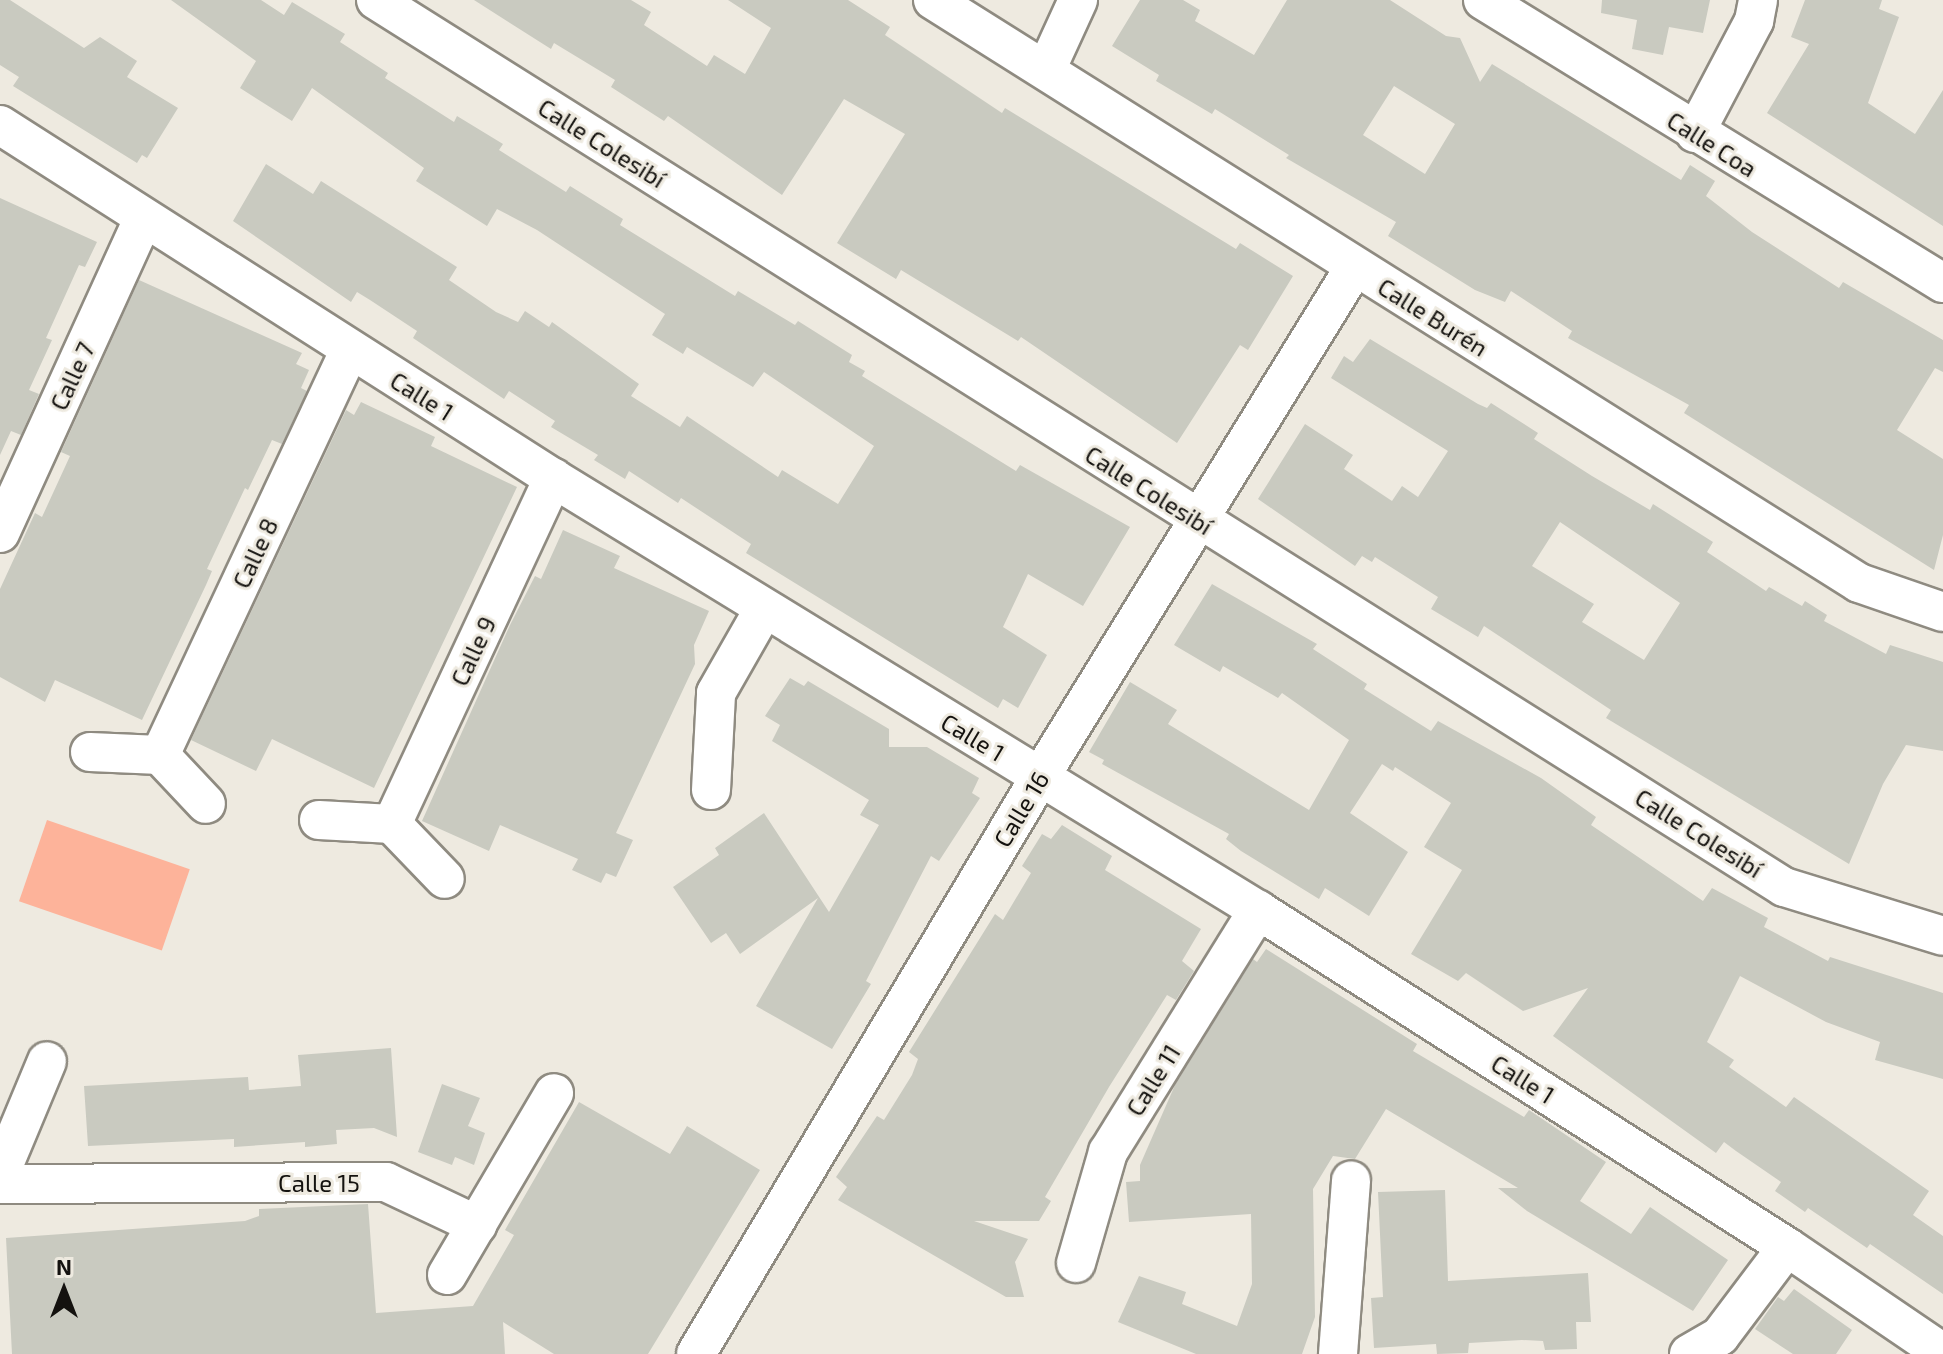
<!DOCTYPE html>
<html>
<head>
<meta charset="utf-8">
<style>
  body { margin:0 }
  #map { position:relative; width:1943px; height:1354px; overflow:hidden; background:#eeeae0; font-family:"Exo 2",sans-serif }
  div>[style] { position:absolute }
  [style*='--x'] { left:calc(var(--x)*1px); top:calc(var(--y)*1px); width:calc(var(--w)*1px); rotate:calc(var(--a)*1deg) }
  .green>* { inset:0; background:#fdb39a; transform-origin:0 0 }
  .building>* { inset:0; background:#c9cac0 }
  .roads { filter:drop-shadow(2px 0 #8f8b81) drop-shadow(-2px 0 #8f8b81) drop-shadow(0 2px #8f8b81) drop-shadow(0 -2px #8f8b81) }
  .minor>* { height:38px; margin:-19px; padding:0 19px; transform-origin:19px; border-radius:19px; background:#fff }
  span { translate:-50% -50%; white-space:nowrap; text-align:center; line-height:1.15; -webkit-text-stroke:6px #eeeae0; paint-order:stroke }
  .street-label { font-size:24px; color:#14120f }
  .north { position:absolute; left:24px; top:1250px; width:80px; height:80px; -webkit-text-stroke:6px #eeeae0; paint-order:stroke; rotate:0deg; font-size:22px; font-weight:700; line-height:32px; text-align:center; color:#14120f }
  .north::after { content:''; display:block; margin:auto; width:28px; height:36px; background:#14120f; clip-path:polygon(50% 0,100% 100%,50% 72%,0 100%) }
</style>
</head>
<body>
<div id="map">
  <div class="green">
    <div style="left:47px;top:820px;width:151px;height:86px;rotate:19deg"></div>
  </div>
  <div class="building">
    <div style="clip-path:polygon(0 0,10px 0,84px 48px,100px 37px,137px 61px,127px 77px,178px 108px,147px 158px,142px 155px,137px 163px,13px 86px,19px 77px,0 65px)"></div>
    <div style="clip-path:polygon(171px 0,261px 0,284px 15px,292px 2px,345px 34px,340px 42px,388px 73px,385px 78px,454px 122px,457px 116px,503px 144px,499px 150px,566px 192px,570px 186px,623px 219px,620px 225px,735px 296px,738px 291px,795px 325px,798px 321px,852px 355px,849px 362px,865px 371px,862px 376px,1016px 471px,1020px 465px,1130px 527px,1083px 606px,1028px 574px,1003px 627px,1047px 655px,1018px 708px,1003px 699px,998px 708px,746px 553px,751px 544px,681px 498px,678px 503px,629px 471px,625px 479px,594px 460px,598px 455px,551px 427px,555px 421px,509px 391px,504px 399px,413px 338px,417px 331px,370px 300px,357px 292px,351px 302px,233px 221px,266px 164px,313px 194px,321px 181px,457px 267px,449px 280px,496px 312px,518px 322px,525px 311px,549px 327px,552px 322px,639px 384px,631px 396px,680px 427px,687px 416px,778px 477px,782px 470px,838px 504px,874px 446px,764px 372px,753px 387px,687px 347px,683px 354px,652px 335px,665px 314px,537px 230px,497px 209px,487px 226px,416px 181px,424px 168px,312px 88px,292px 121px,240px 88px,256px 61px)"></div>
    <div style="clip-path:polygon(474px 0,631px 0,651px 12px,644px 25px,707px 66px,714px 55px,745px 74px,771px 28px,728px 0,848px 0,890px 27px,885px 35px,1002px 113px,1005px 108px,1236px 249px,1240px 243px,1293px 276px,1248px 350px,1240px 345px,1177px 443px,1021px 337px,1018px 341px,901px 270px,896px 279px,837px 243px,905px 134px,844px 99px,782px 195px,668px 116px,664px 121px,611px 87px,615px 80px,554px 43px,551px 49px)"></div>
    <div style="clip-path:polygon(evenodd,1140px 0,1183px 0,1200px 10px,1195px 21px,1254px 55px,1287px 0,1390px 0,1446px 36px,1460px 38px,1480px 82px,1492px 64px,1681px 180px,1690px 165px,1715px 181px,1706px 196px,1752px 232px,1839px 288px,1843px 282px,1943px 340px,1943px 372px,1935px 368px,1897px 430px,1943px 459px,1943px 535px,1934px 570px,1684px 413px,1689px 405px,1568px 338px,1572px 331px,1511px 291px,1505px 302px,1475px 290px,1388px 236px,1396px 222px,1286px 158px,1289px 155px,1215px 109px,1212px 114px,1156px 81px,1159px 75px,1112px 46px,1140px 0,1394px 86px,1455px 124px,1425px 174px,1363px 135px,1394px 86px)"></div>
    <div style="clip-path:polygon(1602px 0,1710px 0,1703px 33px,1669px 27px,1663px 55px,1632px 49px,1637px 20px,1601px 13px)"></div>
    <div style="clip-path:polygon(1805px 0,1882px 0,1879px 9px,1899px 17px,1868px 103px,1915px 134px,1943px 90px,1943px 226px,1767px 113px,1809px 44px,1791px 37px)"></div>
    <div style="clip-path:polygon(0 198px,97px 242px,85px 267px,79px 265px,46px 338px,52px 340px,29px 390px,39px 394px,21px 435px,11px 431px,0 455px)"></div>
    <div style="clip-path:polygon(139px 280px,302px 353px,296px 364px,309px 370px,301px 388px,307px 391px,282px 444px,272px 440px,248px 490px,245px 488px,207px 569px,212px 571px,206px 585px,142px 720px,55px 680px,45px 702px,0 677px,0 589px,35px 513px,42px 517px,70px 456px,61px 452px)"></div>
    <div style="clip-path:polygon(evenodd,1370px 339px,1478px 404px,1487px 408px,1491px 403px,1538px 433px,1534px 439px,1592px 476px,1650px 510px,1653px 504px,1713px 542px,1707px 552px,1766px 591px,1769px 587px,1802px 606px,1805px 601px,1827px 615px,1824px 621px,1886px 654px,1890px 645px,1943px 662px,1943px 751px,1906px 745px,1883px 784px,1849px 864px,1606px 718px,1611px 710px,1484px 626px,1478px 637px,1431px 609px,1438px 597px,1375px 557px,1372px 562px,1362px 556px,1355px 566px,1258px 499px,1305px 424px,1353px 455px,1344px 469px,1392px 501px,1402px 486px,1418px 497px,1448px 451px,1331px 378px,1344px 356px,1353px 362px,1370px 339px,1560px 522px,1680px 603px,1644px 660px,1582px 622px,1594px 604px,1532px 566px,1560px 522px)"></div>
    <div style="clip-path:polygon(361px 402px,435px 437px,431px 446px,517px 487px,374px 788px,272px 739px,256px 771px,191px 740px,346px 410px,354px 415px)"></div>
    <div style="clip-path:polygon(563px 530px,620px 556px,614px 568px,709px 611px,694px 645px,695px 664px,616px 833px,633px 840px,616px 877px,606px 873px,601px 883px,572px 870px,578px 859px,500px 825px,489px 851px,422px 821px,510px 625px,535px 576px,541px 579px)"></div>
    <div style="clip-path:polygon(1212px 584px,1317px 644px,1313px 649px,1367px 684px,1364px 689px,1431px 731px,1438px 721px,1541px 778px,1596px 817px,1591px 825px,1703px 901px,1712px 888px,1768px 918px,1764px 927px,1828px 961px,1830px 957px,1943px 993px,1943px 1079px,1875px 1060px,1880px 1042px,1826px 1022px,1740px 976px,1707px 1042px,1734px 1060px,1729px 1067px,1786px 1107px,1794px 1097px,1929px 1191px,1913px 1215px,1943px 1236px,1943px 1294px,1870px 1244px,1867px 1248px,1808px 1208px,1805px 1212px,1775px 1191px,1781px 1182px,1736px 1151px,1724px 1142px,1716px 1153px,1553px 1036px,1588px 988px,1523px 1011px,1466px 973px,1458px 981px,1411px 954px,1462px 870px,1424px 847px,1451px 803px,1395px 767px,1393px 771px,1382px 764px,1350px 813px,1408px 852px,1369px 916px,1325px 888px,1319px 899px,1241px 851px,1226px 839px,1229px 834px,1102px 764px,1104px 760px,1089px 752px,1130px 682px,1177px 710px,1168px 724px,1309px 810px,1349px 740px,1282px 693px,1278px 698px,1223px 666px,1220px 672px,1174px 645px)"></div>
    <div style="clip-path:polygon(790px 678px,804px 686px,808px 681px,889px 729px,889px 747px,927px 747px,979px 778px,972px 793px,980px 798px,939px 861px,931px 856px,866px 981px,871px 984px,832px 1049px,756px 1006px,818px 898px,740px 954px,726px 933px,711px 943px,673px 887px,719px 855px,715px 848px,764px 813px,829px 912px,879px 825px,860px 815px,869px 800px,772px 741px,780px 725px,765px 716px)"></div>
    <div style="clip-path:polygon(1062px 825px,1112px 856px,1105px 870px,1201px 929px,1182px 961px,1194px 971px,1176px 1000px,1167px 995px,1109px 1087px,1045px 1197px,1051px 1201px,1039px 1221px,974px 1221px,1028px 1239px,1015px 1262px,1024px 1297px,1006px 1297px,838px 1200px,847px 1187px,836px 1177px,877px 1116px,884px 1120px,912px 1075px,918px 1059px,909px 1052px,995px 914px,1003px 920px,1031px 873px,1022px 866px,1042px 834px,1051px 839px)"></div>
    <div style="clip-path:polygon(1266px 949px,1417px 1044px,1413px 1051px,1524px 1117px,1529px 1110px,1606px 1162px,1580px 1201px,1631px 1234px,1650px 1207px,1728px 1260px,1693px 1311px,1527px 1211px,1498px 1188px,1518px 1188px,1386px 1109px,1355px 1159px,1333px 1156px,1313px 1189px,1315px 1317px,1302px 1354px,1196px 1354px,1118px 1322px,1139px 1276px,1186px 1292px,1182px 1304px,1237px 1326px,1252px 1284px,1251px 1214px,1129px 1222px,1126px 1182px,1140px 1181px,1140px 1165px,1175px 1085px,1253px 959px,1257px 962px)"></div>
    <div style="clip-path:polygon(391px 1048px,397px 1137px,374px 1128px,336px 1130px,337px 1144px,305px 1147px,305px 1142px,234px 1147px,234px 1139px,88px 1146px,84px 1086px,248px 1077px,249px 1090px,301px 1086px,298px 1055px)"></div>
    <div style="clip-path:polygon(442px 1084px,480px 1098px,468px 1126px,485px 1133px,474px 1165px,455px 1157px,452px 1165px,418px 1152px)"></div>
    <div style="clip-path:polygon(579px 1102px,670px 1154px,687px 1126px,760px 1170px,648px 1354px,554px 1354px,503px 1322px,505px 1354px,12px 1354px,6px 1238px,245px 1221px,259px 1216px,259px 1209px,368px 1204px,376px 1313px,473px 1306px,514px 1235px,505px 1230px)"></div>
    <div style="clip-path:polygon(1445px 1190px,1448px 1281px,1588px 1273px,1591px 1322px,1576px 1322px,1577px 1349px,1545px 1350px,1543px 1341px,1522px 1340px,1469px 1343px,1468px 1353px,1437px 1354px,1436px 1344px,1374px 1348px,1371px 1298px,1383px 1297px,1378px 1192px)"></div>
    <div style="clip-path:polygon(1794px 1289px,1852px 1330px,1836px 1354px,1793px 1354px,1755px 1329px,1778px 1297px,1784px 1301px)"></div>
  </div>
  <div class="roads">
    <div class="minor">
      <div style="--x:376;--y:0;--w:1664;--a:32.21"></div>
      <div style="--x:1784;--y:887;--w:166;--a:17.1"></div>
      <div style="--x:933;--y:0;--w:1094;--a:32.19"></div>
      <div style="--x:1859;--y:583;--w:89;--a:19"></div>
      <div style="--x:1483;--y:0;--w:540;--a:31.6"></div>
      <div style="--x:1046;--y:70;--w:77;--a:-65.4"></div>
      <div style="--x:0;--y:125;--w:656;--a:32.55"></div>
      <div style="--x:553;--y:478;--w:827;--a:31.5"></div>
      <div style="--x:1258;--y:910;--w:627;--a:32.5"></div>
      <div style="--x:1787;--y:1247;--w:189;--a:34.2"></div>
      <div style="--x:1695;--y:133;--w:127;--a:-62.2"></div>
      <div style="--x:1754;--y:21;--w:21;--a:-79"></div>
      <div style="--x:0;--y:533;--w:345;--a:-65.5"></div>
      <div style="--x:90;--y:752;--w:70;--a:2.5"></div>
      <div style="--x:160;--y:755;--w:67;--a:46.8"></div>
      <div style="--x:160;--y:755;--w:447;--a:-64.9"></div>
      <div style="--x:711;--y:790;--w:97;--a:-87"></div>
      <div style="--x:716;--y:693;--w:97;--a:-60.3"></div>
      <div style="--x:319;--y:820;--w:73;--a:3.1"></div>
      <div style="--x:392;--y:824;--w:76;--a:46.1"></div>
      <div style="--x:392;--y:824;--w:382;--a:-65"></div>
      <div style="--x:0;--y:1174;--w:122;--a:-67.4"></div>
      <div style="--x:0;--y:1184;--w:386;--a:-0.3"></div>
      <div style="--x:386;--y:1182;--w:101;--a:25.3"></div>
      <div style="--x:1076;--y:1263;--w:116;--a:-73.9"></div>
      <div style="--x:1108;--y:1152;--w:285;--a:-58.2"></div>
      <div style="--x:447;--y:1275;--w:211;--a:-59.5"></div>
      <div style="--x:696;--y:1354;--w:672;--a:-59.2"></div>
      <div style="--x:1040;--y:777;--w:598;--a:-58.33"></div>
      <div style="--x:1338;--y:1354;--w:174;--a:-85.7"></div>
      <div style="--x:1689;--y:1354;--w:36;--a:-30"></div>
      <div style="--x:1720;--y:1336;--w:111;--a:-53"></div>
    </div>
  </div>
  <div class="street-label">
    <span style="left:602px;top:143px;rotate:32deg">Calle Colesibí</span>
    <span style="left:1712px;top:144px;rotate:32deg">Calle Coa</span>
    <span style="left:1433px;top:317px;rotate:32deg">Calle Burén</span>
    <span style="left:72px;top:376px;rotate:-65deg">Calle 7</span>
    <span style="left:422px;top:396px;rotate:32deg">Calle 1</span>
    <span style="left:1149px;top:490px;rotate:32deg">Calle Colesibí</span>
    <span style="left:255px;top:553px;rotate:-65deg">Calle 8</span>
    <span style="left:473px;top:651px;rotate:-65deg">Calle 9</span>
    <span style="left:973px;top:737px;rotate:31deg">Calle 1</span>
    <span style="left:1021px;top:809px;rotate:-59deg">Calle 16</span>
    <span style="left:1699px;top:833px;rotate:32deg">Calle Colesibí</span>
    <span style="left:1523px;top:1079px;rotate:32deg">Calle 1</span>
    <span style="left:1153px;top:1080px;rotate:-58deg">Calle 11</span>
    <span style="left:319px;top:1183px">Calle 15</span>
  </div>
  <div class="north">N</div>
</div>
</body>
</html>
